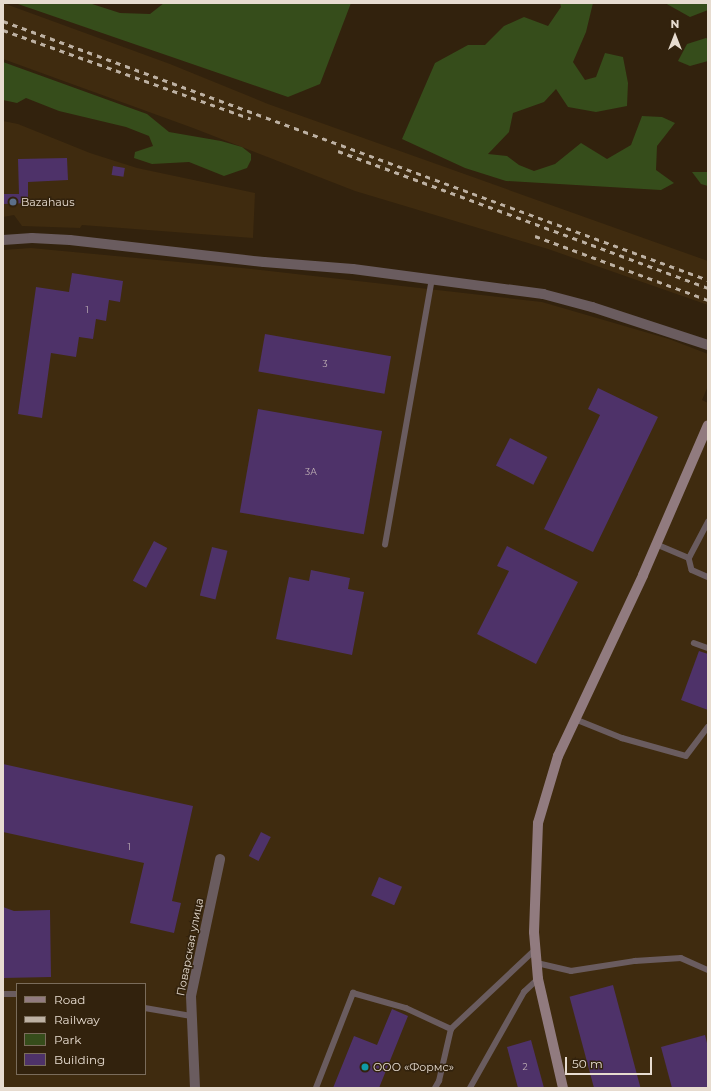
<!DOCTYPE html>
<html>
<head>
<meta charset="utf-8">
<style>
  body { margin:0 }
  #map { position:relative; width:711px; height:1091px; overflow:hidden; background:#32220d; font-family:Montserrat,sans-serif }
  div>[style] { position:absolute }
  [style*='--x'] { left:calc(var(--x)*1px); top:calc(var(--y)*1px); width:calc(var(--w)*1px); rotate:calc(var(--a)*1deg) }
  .built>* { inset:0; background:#3f2b0f }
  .green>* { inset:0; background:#364d1b }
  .building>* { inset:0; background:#4e3269; transform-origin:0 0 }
  .lane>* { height:5.5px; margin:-2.75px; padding:0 2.75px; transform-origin:2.75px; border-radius:2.75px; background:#6a5c5f }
  .street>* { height:10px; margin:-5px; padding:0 5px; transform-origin:5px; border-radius:5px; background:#6a5c5f }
  .secondary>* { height:10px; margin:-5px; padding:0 5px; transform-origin:5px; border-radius:5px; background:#917b7f }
  .rail>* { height:3px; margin-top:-1.5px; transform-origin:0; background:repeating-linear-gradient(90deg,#bdb1a3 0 5px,transparent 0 10px) }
  .dots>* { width:11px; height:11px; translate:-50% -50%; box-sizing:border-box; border:2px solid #32220d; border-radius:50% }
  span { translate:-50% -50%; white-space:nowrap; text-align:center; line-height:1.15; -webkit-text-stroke:3px #32220d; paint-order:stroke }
  .number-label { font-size:9px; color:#c1b2b6 }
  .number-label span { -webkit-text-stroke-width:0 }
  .poi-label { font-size:11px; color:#e7dcd0 }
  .left { translate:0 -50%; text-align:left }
  .street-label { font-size:11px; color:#e7dcd0 }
  .frame { position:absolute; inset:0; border:4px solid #e7dcd0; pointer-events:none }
  .legend { position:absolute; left:16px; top:983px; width:130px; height:92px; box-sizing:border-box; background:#32220d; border:1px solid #7a6c5b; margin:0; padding:5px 7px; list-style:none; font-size:12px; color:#e7dcd0 }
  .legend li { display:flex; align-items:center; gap:8px; height:20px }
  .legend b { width:20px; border:1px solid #7a6c5b }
  .north { position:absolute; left:655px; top:16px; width:40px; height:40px; -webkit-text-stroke:3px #32220d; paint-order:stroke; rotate:0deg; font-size:11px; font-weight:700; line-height:16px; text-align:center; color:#e7dcd0 }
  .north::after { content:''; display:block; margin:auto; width:14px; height:18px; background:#e7dcd0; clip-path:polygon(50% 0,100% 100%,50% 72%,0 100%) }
  .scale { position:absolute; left:565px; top:1057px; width:87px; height:18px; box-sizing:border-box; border:2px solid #e7dcd0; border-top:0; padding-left:5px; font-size:12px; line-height:14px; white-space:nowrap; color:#e7dcd0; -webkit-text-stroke:3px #32220d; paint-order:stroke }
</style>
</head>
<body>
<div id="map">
  <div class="built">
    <div style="clip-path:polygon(3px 3px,170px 64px,268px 104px,708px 261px,708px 305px,548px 249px,355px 191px,193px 128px,3px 59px)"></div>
    <div style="clip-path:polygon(3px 121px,18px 124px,90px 153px,137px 168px,255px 193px,253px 238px,82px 225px,80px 228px,22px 226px,14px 215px,3px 217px)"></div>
    <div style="clip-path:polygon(evenodd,31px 248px,242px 268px,542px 302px,669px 339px,708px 354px,708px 386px,702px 400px,708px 403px,708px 1088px,3px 1088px,3px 250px,31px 248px,17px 984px,145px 984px,145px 1074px,17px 1074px,17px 984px)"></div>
  </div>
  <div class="green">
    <div style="clip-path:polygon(15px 3px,89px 3px,120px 13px,150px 14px,164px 3px,351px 3px,320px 84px,288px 97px)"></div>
    <div style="clip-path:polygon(560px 3px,593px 3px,586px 32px,573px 62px,585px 80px,596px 77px,605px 53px,623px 57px,628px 83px,627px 106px,596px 112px,568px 107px,556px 89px,544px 102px,513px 113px,509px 132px,488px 154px,507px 156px,519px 165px,534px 171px,555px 164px,581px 143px,607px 159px,631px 145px,642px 116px,662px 117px,675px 123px,657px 146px,656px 170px,674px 183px,661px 190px,506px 181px,465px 168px,402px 139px,435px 63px,468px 45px,485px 45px,504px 26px,524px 17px,548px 26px,561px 7px)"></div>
    <div style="clip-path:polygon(665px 3px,708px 3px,708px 10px,690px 17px)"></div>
    <div style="clip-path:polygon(706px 38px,708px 39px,708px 61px,690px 66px,678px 61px,687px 44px)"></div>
    <div style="clip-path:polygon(3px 62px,147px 114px,169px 132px,221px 141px,242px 147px,251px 154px,251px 160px,247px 168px,224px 176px,189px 162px,152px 164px,134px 158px,135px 152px,153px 146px,149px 136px,126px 127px,59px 111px,26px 98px,17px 103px,3px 100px)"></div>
    <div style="clip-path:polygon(692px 172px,708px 172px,708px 186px,701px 184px)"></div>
  </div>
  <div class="building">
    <div style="clip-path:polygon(67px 158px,68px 180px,28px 182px,28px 203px,3px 204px,3px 194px,19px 194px,18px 159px)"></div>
    <div style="left:113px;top:166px;width:12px;height:9px;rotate:9deg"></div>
    <div style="clip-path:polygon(72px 273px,123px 281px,120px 302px,109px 300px,106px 321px,96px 319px,93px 339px,79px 337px,76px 357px,51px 353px,42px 418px,18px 414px,36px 287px,69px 292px)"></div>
    <div style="left:265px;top:334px;width:128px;height:38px;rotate:10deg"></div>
    <div style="clip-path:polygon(598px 388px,658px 417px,593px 552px,544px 529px,600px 415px,588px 409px)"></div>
    <div style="left:258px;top:409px;width:126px;height:105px;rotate:10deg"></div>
    <div style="left:510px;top:438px;width:42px;height:31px;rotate:27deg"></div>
    <div style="left:154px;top:541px;width:15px;height:45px;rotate:28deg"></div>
    <div style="clip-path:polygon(507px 546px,578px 582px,536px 664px,477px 634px,509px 571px,497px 566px)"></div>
    <div style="left:212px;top:547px;width:16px;height:50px;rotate:14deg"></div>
    <div style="clip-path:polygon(311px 570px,350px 578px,348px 589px,364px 592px,352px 655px,276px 639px,289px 577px,309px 581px)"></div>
    <div style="clip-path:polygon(699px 651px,708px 654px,708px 710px,681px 700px)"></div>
    <div style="clip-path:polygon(3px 764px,193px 806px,172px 901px,181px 903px,174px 933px,130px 923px,144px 863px,3px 832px)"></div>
    <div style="left:261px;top:832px;width:11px;height:27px;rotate:27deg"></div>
    <div style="left:379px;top:877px;width:25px;height:20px;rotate:23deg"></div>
    <div style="clip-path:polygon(3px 907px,14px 911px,50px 910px,51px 977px,3px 978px)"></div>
    <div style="left:613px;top:985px;width:106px;height:45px;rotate:75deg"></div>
    <div style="clip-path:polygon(392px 1009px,408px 1016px,379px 1088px,333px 1088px,354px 1036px,377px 1045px)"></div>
    <div style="clip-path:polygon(705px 1035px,708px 1047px,708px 1088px,672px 1088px,661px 1047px)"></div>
    <div style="clip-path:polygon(531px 1040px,544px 1088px,518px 1088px,507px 1047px)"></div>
  </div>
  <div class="lane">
    <div style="--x:656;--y:544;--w:36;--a:23"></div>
    <div style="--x:689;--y:558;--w:41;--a:-62.2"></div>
    <div style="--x:385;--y:545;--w:270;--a:-80"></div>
    <div style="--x:689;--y:558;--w:12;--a:76"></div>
    <div style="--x:692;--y:570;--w:17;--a:24"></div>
    <div style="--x:694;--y:643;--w:15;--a:20"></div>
    <div style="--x:575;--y:719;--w:51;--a:22"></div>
    <div style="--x:622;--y:738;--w:66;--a:15.7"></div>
    <div style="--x:686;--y:756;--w:36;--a:-53"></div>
    <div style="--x:537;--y:963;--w:35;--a:13"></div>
    <div style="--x:571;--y:971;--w:65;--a:-8.9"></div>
    <div style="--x:635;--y:961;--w:46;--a:-3.7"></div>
    <div style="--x:681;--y:958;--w:30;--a:24"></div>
    <div style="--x:3;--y:994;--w:14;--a:0"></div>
    <div style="--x:145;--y:1008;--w:48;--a:9.7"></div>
    <div style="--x:316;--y:1088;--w:102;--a:-68.7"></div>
    <div style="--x:353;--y:993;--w:55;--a:15.8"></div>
    <div style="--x:406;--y:1008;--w:50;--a:25"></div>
    <div style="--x:451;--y:1029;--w:117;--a:-43.3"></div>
    <div style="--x:435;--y:1088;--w:8;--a:-60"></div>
    <div style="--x:439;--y:1081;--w:53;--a:-77"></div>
    <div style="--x:470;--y:1088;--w:110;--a:-60.6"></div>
    <div style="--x:524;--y:992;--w:19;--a:-43"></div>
  </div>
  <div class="street">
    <div style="--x:3;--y:240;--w:29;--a:-4"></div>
    <div style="--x:32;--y:238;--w:38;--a:3"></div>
    <div style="--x:70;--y:240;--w:195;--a:6.5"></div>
    <div style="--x:264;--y:262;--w:89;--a:4.5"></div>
    <div style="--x:353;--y:269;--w:192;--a:7.5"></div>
    <div style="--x:543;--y:294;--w:51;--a:14.9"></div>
    <div style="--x:592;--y:307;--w:122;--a:18.1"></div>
    <div style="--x:195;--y:1088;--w:92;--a:-92.5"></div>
    <div style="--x:191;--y:996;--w:140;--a:-78"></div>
  </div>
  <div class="secondary">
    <div style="--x:563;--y:1088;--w:112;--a:-102.9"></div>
    <div style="--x:538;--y:979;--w:47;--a:-94.9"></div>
    <div style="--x:534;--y:932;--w:109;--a:-87.9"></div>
    <div style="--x:538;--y:823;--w:70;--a:-73.4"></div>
    <div style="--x:558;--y:756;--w:200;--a:-64.8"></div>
    <div style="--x:643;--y:575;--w:163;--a:-66.6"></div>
  </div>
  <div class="rail">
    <div style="--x:3;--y:21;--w:751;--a:20.17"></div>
    <div style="--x:3;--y:30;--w:263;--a:19.7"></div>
    <div style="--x:338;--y:151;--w:395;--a:20.3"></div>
    <div style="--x:535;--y:236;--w:184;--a:20.3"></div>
  </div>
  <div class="dots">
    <div style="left:13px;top:202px;background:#5c6f8a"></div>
    <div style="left:365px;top:1067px;background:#0f9aa8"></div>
  </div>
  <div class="number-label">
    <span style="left:87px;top:310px">1</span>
    <span style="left:325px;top:364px">3</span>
    <span style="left:311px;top:472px">3А</span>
    <span style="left:129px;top:847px">1</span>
    <span style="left:525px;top:1067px">2</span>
  </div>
  <div class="poi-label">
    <span class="left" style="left:21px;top:202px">Bazahaus</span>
    <span class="left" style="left:373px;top:1067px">ООО «Формс»</span>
  </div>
  <div class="street-label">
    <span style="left:190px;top:947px;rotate:-79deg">Поварская улица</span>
  </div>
  <div class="frame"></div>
  <ul class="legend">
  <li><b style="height:5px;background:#917b7f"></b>Road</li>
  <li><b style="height:5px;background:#bdb1a3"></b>Railway</li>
  <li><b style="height:11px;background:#364d1b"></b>Park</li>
  <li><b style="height:11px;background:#4e3269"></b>Building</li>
  </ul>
  <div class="north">N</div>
  <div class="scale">50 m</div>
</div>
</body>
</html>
